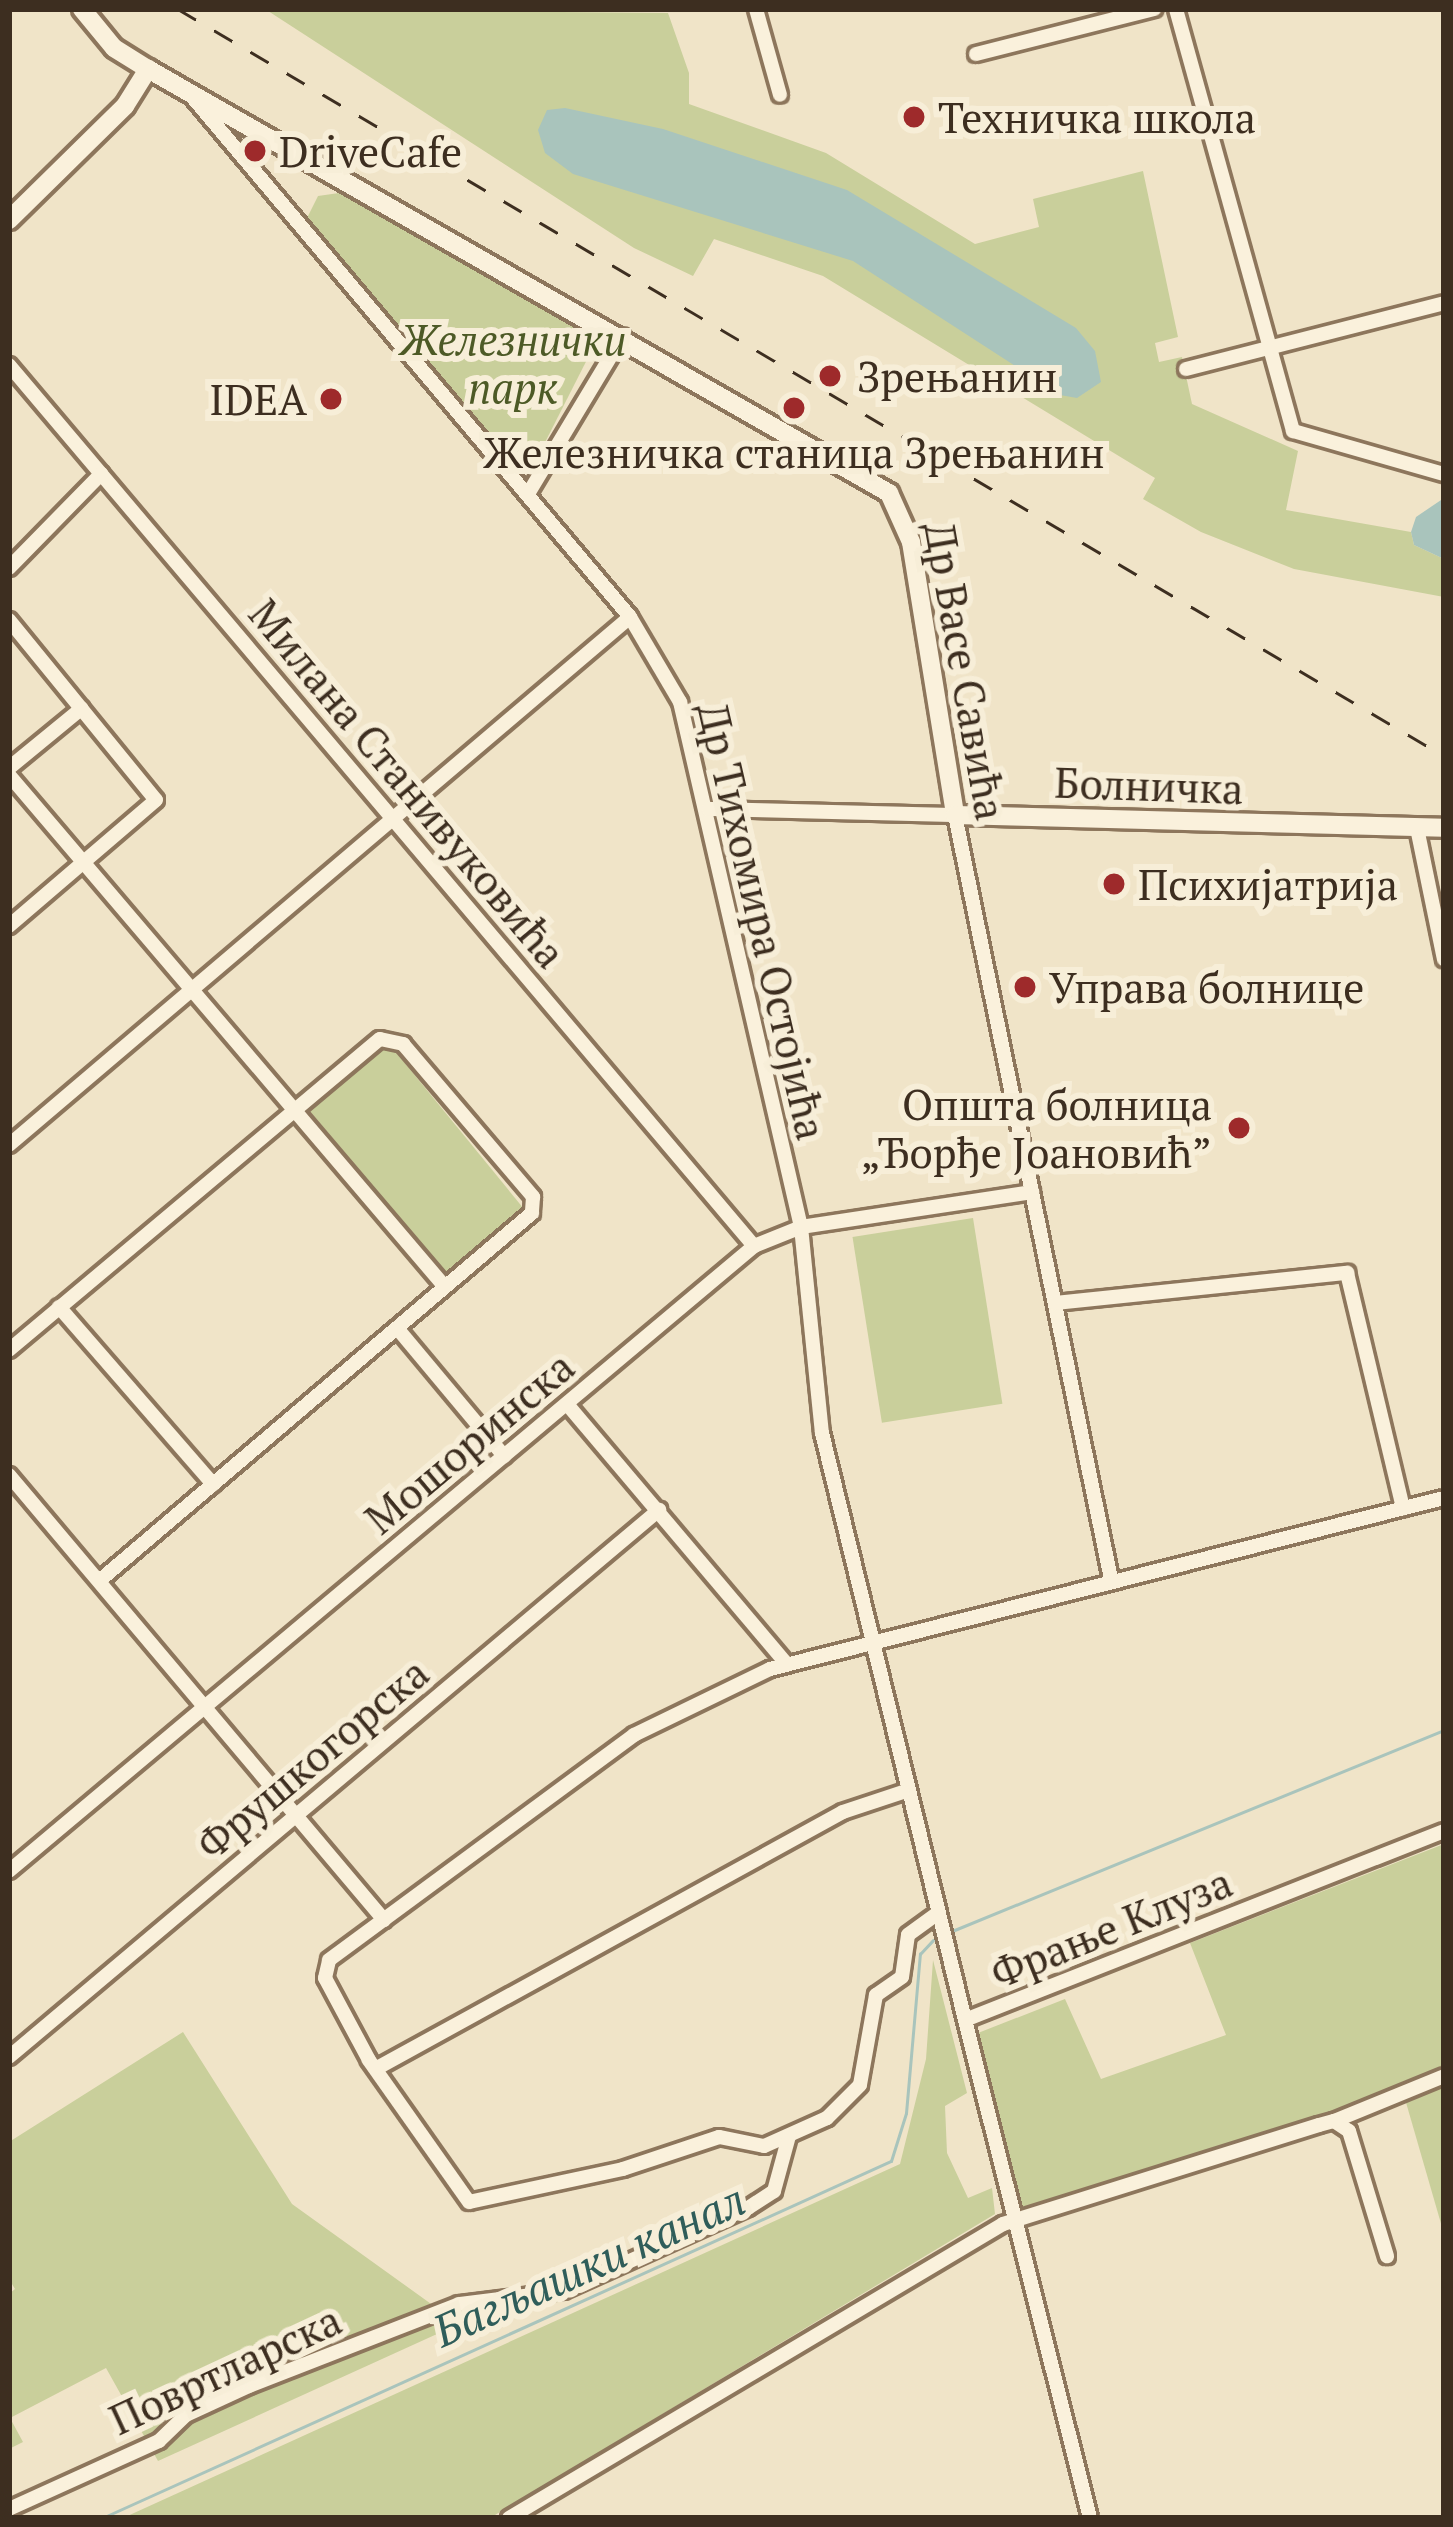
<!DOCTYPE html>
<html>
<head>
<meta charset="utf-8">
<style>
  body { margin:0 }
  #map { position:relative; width:1453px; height:2527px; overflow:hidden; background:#f0e4c8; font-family:"PT Serif",serif }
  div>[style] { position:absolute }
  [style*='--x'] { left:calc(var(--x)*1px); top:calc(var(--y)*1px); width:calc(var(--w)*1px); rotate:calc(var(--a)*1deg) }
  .green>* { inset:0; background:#c9cf9b; transform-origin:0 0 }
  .water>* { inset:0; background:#a9c4bc }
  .stream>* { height:3px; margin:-1.5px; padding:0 1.5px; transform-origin:1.5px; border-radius:1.5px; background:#a9c4bc }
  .roads { filter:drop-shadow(3px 0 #8d765c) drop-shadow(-3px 0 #8d765c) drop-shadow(0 3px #8d765c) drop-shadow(0 -3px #8d765c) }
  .street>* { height:14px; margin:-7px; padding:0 7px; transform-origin:7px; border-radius:7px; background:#faf1dc }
  .secondary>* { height:18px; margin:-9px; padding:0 9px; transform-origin:9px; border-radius:9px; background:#faf1dc }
  .rail>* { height:3px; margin-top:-1.5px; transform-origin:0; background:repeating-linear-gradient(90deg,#3d2e20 0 21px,transparent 0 42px) }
  .dots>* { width:33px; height:33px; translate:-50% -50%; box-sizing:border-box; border:6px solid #f7eed8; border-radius:50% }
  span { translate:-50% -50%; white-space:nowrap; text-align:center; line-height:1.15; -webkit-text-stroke:12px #f7eed8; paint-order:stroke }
  .poi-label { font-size:42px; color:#3d2e20 }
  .left { translate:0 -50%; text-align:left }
  .right { translate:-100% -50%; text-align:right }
  .park-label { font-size:42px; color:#4d5a26; font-style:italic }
  .street-label { font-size:42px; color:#3d2e20 }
  .water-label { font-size:45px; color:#2f5d5a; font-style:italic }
  .frame { position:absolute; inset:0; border:12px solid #3d2e20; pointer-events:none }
</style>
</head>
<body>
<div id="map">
  <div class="green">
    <div style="clip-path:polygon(265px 9px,668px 13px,689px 73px,689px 104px,826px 153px,975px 244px,1039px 227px,1033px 199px,1143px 171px,1178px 337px,1155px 343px,1159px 362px,1182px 357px,1192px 404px,1298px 451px,1286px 510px,1411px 532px,1414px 545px,1444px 559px,1444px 597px,1294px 569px,1201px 532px,1143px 499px,1155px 478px,823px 276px,714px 239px,693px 276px,634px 248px)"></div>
    <div style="clip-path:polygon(346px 192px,599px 336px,530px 472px,518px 472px,304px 224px,318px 196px)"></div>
    <div style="clip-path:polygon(380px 1048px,395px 1051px,524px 1209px,447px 1274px,306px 1107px)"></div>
    <div style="left:973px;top:1218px;width:188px;height:122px;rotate:81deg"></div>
    <div style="clip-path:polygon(1444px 1844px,1444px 2071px,1403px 2093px,1019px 2211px,978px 2033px,1065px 1999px,1101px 2079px,1226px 2035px,1190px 1943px)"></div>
    <div style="clip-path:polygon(933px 1960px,967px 2093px,945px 2106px,947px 2153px,968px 2198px,992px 2188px,995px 2214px,490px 2518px,123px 2518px,900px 2164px,926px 2059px)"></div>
    <div style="clip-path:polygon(183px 2032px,292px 2204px,459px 2324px,158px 2461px,106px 2368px,10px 2418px,23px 2442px,9px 2449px,9px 2294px,15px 2289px,9px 2279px,9px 2142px)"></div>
    <div style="clip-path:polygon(1444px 2080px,1444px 2234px,1405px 2099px)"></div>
  </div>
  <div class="water">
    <div style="clip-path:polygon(565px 108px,663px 129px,847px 190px,1076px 328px,1095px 351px,1101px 382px,1077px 398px,1060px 395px,853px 261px,573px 174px,545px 153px,538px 130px,547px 110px)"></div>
    <div style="clip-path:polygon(1444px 498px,1444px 559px,1414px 545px,1411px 532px,1416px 517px)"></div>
  </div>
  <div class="stream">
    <div style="--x:952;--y:1931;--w:531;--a:-22.22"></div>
    <div style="--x:102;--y:2518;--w:866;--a:-24.35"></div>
    <div style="--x:891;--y:2161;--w:50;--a:-72.6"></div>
    <div style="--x:906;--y:2113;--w:160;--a:-85"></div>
    <div style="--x:920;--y:1954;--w:19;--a:-47"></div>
  </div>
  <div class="roads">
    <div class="street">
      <div style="--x:756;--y:9;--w:89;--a:74.4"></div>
      <div style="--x:1176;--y:9;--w:438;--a:74.5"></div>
      <div style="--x:1293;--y:431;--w:157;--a:15.9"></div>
      <div style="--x:976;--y:54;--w:184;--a:-14.2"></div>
      <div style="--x:194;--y:99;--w:677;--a:49.91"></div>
      <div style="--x:630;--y:617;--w:99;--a:59.5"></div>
      <div style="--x:680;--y:702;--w:539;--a:77.02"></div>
      <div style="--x:801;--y:1227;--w:207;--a:84.2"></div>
      <div style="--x:822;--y:1433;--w:604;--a:76.31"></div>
      <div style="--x:965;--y:2020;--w:515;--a:-21.53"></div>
      <div style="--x:9;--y:365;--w:1154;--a:49.78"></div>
      <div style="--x:1186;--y:369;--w:266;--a:-14.3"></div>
      <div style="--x:528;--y:494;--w:184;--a:-59"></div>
      <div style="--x:9;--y:568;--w:132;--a:-45.6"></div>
      <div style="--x:9;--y:620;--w:232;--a:50.8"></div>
      <div style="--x:156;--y:800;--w:194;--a:139.4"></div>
      <div style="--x:9;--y:768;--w:94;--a:-39.4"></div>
      <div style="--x:9;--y:775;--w:672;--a:49.58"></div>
      <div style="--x:709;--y:809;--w:246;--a:1.4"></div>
      <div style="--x:955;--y:815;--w:780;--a:78.46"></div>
      <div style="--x:1417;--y:828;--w:134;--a:78.4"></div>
      <div style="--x:9;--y:1145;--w:815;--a:-40.37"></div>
      <div style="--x:1055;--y:1303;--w:294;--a:-5.9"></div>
      <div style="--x:1347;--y:1273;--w:242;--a:76.6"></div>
      <div style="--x:59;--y:1307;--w:235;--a:49"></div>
      <div style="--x:397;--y:1328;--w:167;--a:50.1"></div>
      <div style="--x:9;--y:1350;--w:484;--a:-40"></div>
      <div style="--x:380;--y:1039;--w:24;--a:12"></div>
      <div style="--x:403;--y:1044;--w:201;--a:49.6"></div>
      <div style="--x:533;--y:1197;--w:16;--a:94"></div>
      <div style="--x:532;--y:1213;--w:568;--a:139.64"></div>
      <div style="--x:567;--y:1404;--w:338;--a:49.8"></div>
      <div style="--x:9;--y:1475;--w:582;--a:49.88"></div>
      <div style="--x:9;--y:1871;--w:972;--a:-39.99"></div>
      <div style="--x:754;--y:1246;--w:51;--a:-22"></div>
      <div style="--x:801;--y:1227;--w:234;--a:-8.6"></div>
      <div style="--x:938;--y:1913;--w:37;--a:144"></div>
      <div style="--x:908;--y:1935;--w:42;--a:98.1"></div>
      <div style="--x:902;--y:1977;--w:32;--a:145"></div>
      <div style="--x:876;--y:1995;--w:91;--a:100.1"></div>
      <div style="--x:860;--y:2085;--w:47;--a:135"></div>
      <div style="--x:827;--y:2118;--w:69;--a:156"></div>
      <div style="--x:764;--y:2146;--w:46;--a:-168.7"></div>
      <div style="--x:719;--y:2137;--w:101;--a:161.6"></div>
      <div style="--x:623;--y:2169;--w:157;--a:167.9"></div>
      <div style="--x:469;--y:2202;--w:174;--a:-125.2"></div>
      <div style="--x:369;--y:2060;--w:93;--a:-118.2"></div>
      <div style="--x:325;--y:1978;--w:18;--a:-77"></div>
      <div style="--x:329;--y:1960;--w:379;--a:-36.4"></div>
      <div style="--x:634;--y:1735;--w:151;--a:-25.9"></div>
      <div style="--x:770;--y:1669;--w:695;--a:-14.24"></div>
      <div style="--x:965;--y:2020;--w:513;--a:75.91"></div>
      <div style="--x:9;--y:2057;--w:850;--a:-40.08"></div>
      <div style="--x:379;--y:2067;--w:529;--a:-28.79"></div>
      <div style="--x:843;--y:1812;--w:63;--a:-18.4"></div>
      <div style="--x:1334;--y:2121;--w:119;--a:-22.2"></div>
      <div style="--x:9;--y:2509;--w:165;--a:-24.4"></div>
      <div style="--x:159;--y:2441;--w:37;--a:-44"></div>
      <div style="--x:186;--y:2415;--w:69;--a:-24.7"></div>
      <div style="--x:249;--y:2386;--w:225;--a:-21.3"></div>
      <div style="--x:459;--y:2304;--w:105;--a:-7.1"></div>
      <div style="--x:563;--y:2291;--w:203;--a:-24.2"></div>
      <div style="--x:748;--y:2208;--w:31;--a:-33"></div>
      <div style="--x:774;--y:2191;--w:57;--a:-74.7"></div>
      <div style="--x:509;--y:2518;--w:575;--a:-30.76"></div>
      <div style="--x:1003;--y:2224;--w:331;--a:-17.4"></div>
      <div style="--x:1319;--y:2125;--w:16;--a:-15"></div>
      <div style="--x:1334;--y:2121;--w:18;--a:34"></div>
      <div style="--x:1349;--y:2131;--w:131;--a:73.1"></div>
    </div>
    <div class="secondary">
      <div style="--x:82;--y:9;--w:50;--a:50.6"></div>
      <div style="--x:114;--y:48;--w:40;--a:32"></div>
      <div style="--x:148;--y:69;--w:854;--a:29.78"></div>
      <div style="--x:889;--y:493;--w:54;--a:65.8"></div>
      <div style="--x:911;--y:542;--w:277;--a:80.8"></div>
      <div style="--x:955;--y:815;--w:489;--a:1.5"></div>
      <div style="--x:9;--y:220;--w:163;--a:-44.5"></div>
      <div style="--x:125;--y:106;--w:44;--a:-58.1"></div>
    </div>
  </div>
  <div class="rail">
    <div style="--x:178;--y:9;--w:1470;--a:30.54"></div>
  </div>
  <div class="dots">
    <div style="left:914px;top:117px;background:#9e2a2b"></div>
    <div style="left:255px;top:151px;background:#9e2a2b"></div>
    <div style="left:830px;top:376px;background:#9e2a2b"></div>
    <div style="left:331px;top:399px;background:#9e2a2b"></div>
    <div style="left:794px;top:408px;background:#9e2a2b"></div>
    <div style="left:1114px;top:884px;background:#9e2a2b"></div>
    <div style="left:1025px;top:987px;background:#9e2a2b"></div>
    <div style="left:1239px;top:1128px;background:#9e2a2b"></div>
  </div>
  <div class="poi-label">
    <span class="left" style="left:938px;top:117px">Техничка школа</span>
    <span class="left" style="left:279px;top:151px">DriveCafe</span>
    <span class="left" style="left:857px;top:376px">Зрењанин</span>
    <span class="right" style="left:307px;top:399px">IDEA</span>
    <span style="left:794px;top:452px">Железничка станица Зрењанин</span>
    <span class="left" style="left:1138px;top:884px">Психијатрија</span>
    <span class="left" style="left:1049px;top:987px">Управа болнице</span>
    <span class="right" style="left:1212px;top:1128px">Општа болница<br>„Ђорђе Јоановић”</span>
  </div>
  <div class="park-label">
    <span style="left:513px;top:363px">Железнички<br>парк</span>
  </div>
  <div class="street-label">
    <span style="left:966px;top:671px;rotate:80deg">Др Васе Савића</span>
    <span style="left:408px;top:783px;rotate:50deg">Милана Станивуковића</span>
    <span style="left:1149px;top:785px;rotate:2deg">Болничка</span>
    <span style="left:763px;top:921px;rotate:77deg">Др Тихомира Остојића</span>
    <span style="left:469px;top:1442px;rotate:-40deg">Мошоринска</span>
    <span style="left:312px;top:1758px;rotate:-40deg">Фрушкогорска</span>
    <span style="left:1111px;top:1927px;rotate:-22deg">Фрање Клуза</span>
    <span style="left:225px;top:2369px;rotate:-25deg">Повртларска</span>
  </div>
  <div class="water-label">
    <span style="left:589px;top:2265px;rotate:-24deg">Багљашки канал</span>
  </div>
  <div class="frame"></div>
</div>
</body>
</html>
